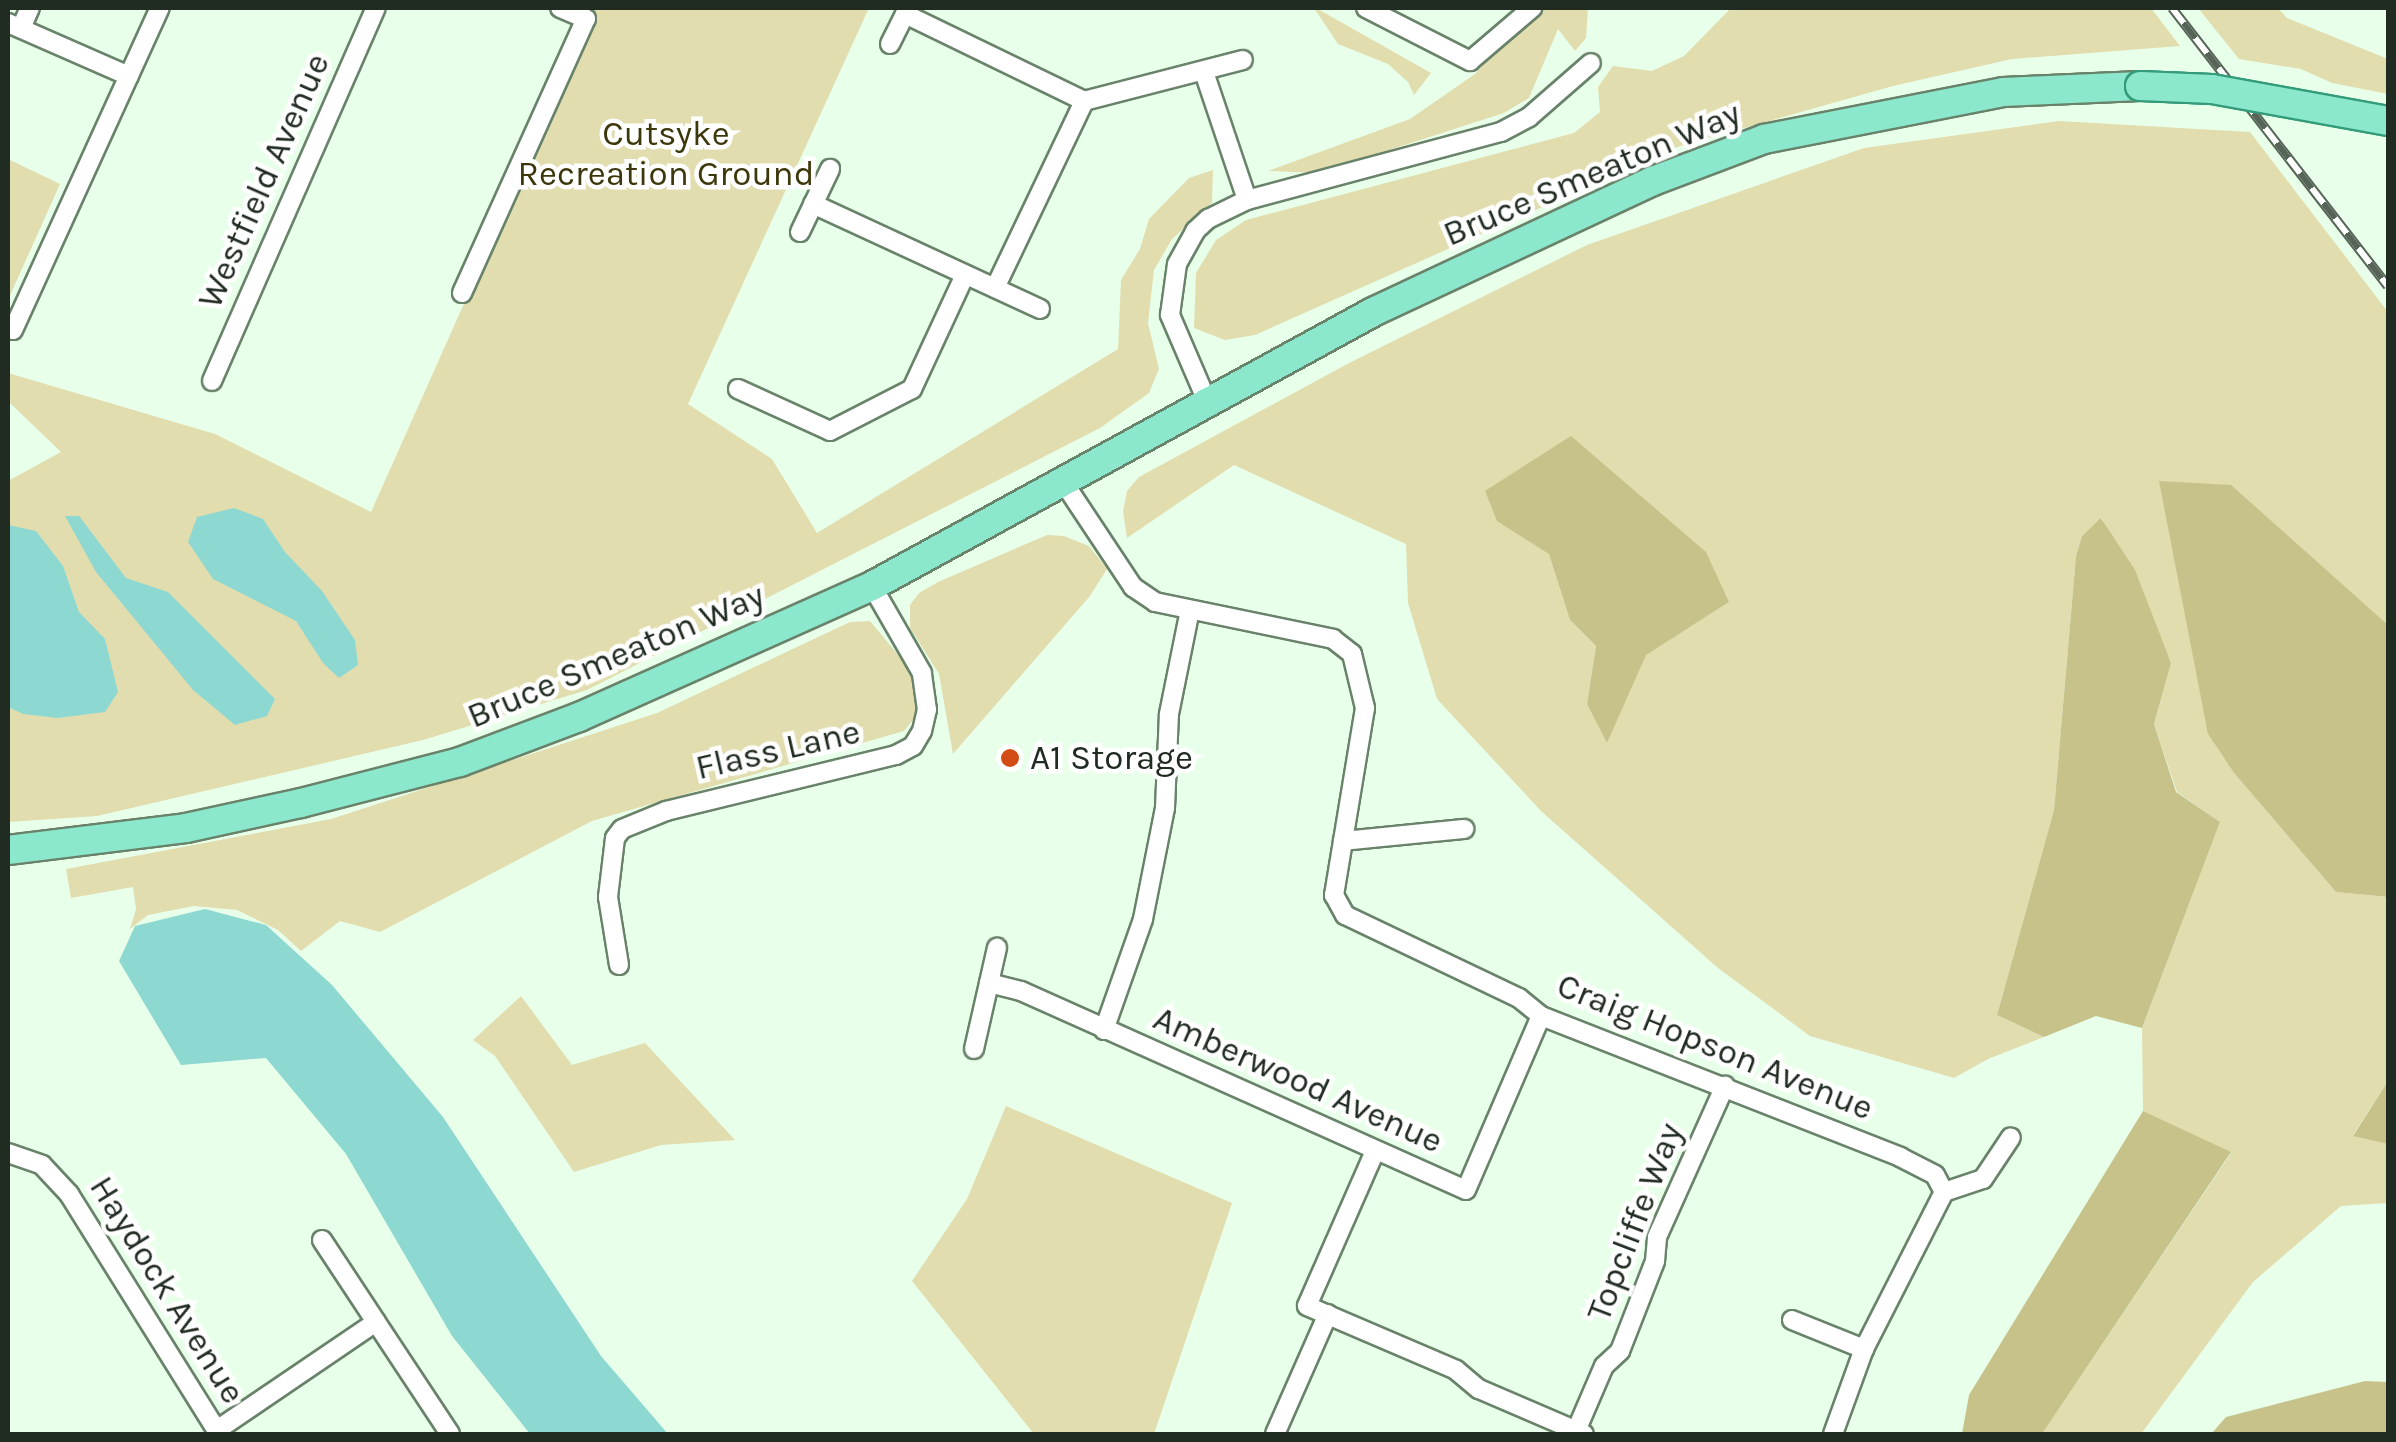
<!DOCTYPE html>
<html>
<head>
<meta charset="utf-8">
<style>
  body { margin:0 }
  #map { position:relative; width:2396px; height:1442px; overflow:hidden; background:#e8ffe9; font-family:Karla,sans-serif }
  div>[style] { position:absolute }
  [style*='--x'] { left:calc(var(--x)*1px); top:calc(var(--y)*1px); width:calc(var(--w)*1px); rotate:calc(var(--a)*1deg) }
  .green>* { inset:0; background:#e1ddaf }
  .forest>* { inset:0; background:#c7c28a }
  .water>* { inset:0; background:#8ed8d2 }
  .roads { filter:drop-shadow(2px 0 #69826a) drop-shadow(-2px 0 #69826a) drop-shadow(0 2px #69826a) drop-shadow(0 -2px #69826a) }
  .street>* { height:18px; margin:-9px; padding:0 9px; transform-origin:9px; border-radius:9px; background:#fff }
  .primary>* { height:28px; margin:-14px; padding:0 14px; transform-origin:14px; border-radius:14px; background:#8ce8cc }
  .rail>* { height:10px; margin-top:-5px; transform-origin:0; background:repeating-linear-gradient(90deg,#fff 0 19px,#576558 0 38px); box-sizing:border-box; border-block:2px solid #576558 }
  .bridges { filter:drop-shadow(2px 0 #349c7a) drop-shadow(-2px 0 #349c7a) drop-shadow(0 2px #349c7a) drop-shadow(0 -2px #349c7a) }
  .primary-bridge>* { height:28px; margin:-14px; padding:0 14px; transform-origin:14px; border-radius:14px; background:#8ce8cc }
  .dots>* { width:28px; height:28px; translate:-50% -50%; box-sizing:border-box; border:5px solid #fff; border-radius:50% }
  span { translate:-50% -50%; white-space:nowrap; text-align:center; line-height:1.15; -webkit-text-stroke:9px #fff; paint-order:stroke }
  .park-label { font-size:35px; color:#3d380b }
  .street-label { font-size:35px; color:#202b21 }
  .poi-label { font-size:35px; color:#202b21 }
  .left { translate:0 -50%; text-align:left }
  .frame { position:absolute; inset:0; border:10px solid #202b21; pointer-events:none }
</style>
</head>
<body>
<div id="map">
  <div class="green">
    <div style="clip-path:polygon(596px 8px,869px 8px,688px 404px,772px 459px,817px 533px,1118px 349px,1121px 280px,1140px 249px,1149px 219px,1189px 178px,1213px 170px,1212px 203px,1172px 239px,1154px 270px,1148px 323px,1159px 369px,1149px 393px,1100px 428px,587px 690px,423px 740px,97px 816px,8px 822px,8px 481px,61px 452px,8px 401px,8px 373px,215px 434px,371px 512px)"></div>
    <div style="clip-path:polygon(1314px 8px,1316px 8px,1431px 73px,1414px 95px,1408px 82px,1388px 64px,1338px 44px)"></div>
    <div style="clip-path:polygon(1534px 8px,1588px 8px,1586px 38px,1575px 51px,1558px 29px,1529px 98px,1504px 113px,1318px 173px,1268px 171px,1410px 119px,1475px 74px)"></div>
    <div style="clip-path:polygon(1731px 8px,2151px 8px,2180px 46px,2012px 59px,1893px 86px,1677px 147px,1255px 335px,1225px 340px,1194px 328px,1196px 273px,1216px 240px,1246px 220px,1574px 133px,1600px 112px,1598px 87px,1613px 66px,1652px 71px,1684px 56px)"></div>
    <div style="clip-path:polygon(2198px 8px,2278px 8px,2287px 18px,2388px 59px,2388px 94px,2332px 83px,2301px 69px,2239px 59px)"></div>
    <div style="clip-path:polygon(evenodd,2059px 121px,2250px 132px,2388px 312px,2388px 625px,2316px 563px,2208px 734px,2234px 773px,2336px 892px,2388px 897px,2388px 1081px,2353px 1135px,2388px 1144px,2388px 1203px,2341px 1206px,2253px 1282px,2141px 1434px,2042px 1434px,2231px 1153px,2143px 1111px,2142px 1028px,2220px 822px,2177px 792px,2154px 724px,2171px 662px,2102px 518px,2082px 536px,2076px 556px,2054px 810px,1997px 1015px,2044px 1037px,1988px 1059px,1954px 1078px,1810px 1036px,1718px 968px,1541px 811px,1437px 699px,1408px 603px,1406px 544px,1234px 465px,1127px 538px,1123px 511px,1127px 491px,1139px 477px,1349px 363px,1587px 245px,1864px 148px,2059px 121px,1549px 553px,1729px 602px,1645px 655px,1607px 742px,1587px 704px,1596px 646px,1570px 620px,1549px 553px)"></div>
    <div style="clip-path:polygon(8px 159px,60px 184px,8px 300px)"></div>
    <div style="clip-path:polygon(1047px 535px,1064px 536px,1089px 546px,1107px 569px,1090px 596px,953px 754px,939px 674px,910px 628px,910px 605px,919px 593px,938px 582px)"></div>
    <div style="clip-path:polygon(870px 621px,910px 669px,915px 686px,920px 712px,904px 731px,592px 821px,380px 932px,340px 921px,301px 951px,278px 930px,237px 910px,194px 906px,148px 915px,130px 929px,136px 909px,133px 887px,71px 898px,66px 869px,331px 819px,657px 713px,850px 622px)"></div>
    <div style="clip-path:polygon(521px 996px,572px 1065px,645px 1043px,735px 1140px,661px 1145px,574px 1172px,495px 1056px,473px 1040px)"></div>
    <div style="clip-path:polygon(1006px 1106px,1232px 1203px,1154px 1434px,1034px 1434px,912px 1281px,967px 1199px)"></div>
  </div>
  <div class="forest">
    <div style="clip-path:polygon(1571px 436px,1706px 552px,1729px 602px,1646px 655px,1607px 743px,1587px 704px,1596px 646px,1570px 620px,1549px 554px,1497px 521px,1485px 491px)"></div>
    <div style="clip-path:polygon(2159px 481px,2231px 485px,2388px 625px,2388px 897px,2336px 892px,2234px 773px,2208px 734px)"></div>
    <div style="clip-path:polygon(2101px 518px,2135px 570px,2171px 663px,2154px 724px,2176px 792px,2220px 822px,2142px 1028px,2096px 1016px,2044px 1037px,1997px 1015px,2054px 810px,2076px 556px,2082px 536px)"></div>
    <div style="clip-path:polygon(2388px 1081px,2388px 1144px,2353px 1136px)"></div>
    <div style="clip-path:polygon(2143px 1111px,2231px 1152px,2042px 1434px,1962px 1434px,1969px 1395px)"></div>
    <div style="clip-path:polygon(2365px 1381px,2388px 1382px,2388px 1434px,2211px 1434px,2226px 1417px)"></div>
  </div>
  <div class="water">
    <div style="clip-path:polygon(234px 508px,263px 519px,285px 552px,322px 591px,355px 640px,358px 665px,339px 678px,323px 663px,296px 621px,213px 579px,188px 542px,197px 517px)"></div>
    <div style="clip-path:polygon(65px 516px,79px 516px,126px 578px,168px 592px,275px 699px,267px 716px,235px 725px,193px 690px,96px 572px)"></div>
    <div style="clip-path:polygon(8px 525px,36px 531px,63px 566px,79px 612px,105px 639px,118px 692px,105px 712px,58px 718px,23px 714px,8px 707px)"></div>
    <div style="clip-path:polygon(205px 909px,266px 925px,332px 985px,443px 1117px,601px 1356px,668px 1434px,530px 1434px,452px 1336px,346px 1154px,266px 1058px,181px 1065px,119px 961px,135px 926px)"></div>
  </div>
  <div class="roads">
    <div class="street">
      <div style="--x:1366;--y:8;--w:117;--a:27"></div>
      <div style="--x:1470;--y:61;--w:82;--a:-40.5"></div>
      <div style="--x:905;--y:14;--w:199;--a:25.9"></div>
      <div style="--x:8;--y:23;--w:132;--a:23.7"></div>
      <div style="--x:21;--y:28;--w:22;--a:-66"></div>
      <div style="--x:890;--y:44;--w:40;--a:-63.4"></div>
      <div style="--x:1204;--y:72;--w:135;--a:71.4"></div>
      <div style="--x:813;--y:204;--w:250;--a:24.8"></div>
      <div style="--x:800;--y:232;--w:70;--a:-64.5"></div>
      <div style="--x:995;--y:288;--w:207;--a:-64.5"></div>
      <div style="--x:1084;--y:101;--w:164;--a:-14.5"></div>
      <div style="--x:462;--y:293;--w:301;--a:-65.7"></div>
      <div style="--x:586;--y:19;--w:28;--a:-157"></div>
      <div style="--x:13;--y:330;--w:354;--a:-65.5"></div>
      <div style="--x:212;--y:381;--w:407;--a:-66.3"></div>
      <div style="--x:738;--y:389;--w:101;--a:24.5"></div>
      <div style="--x:830;--y:431;--w:92;--a:-27.1"></div>
      <div style="--x:912;--y:389;--w:126;--a:-65.1"></div>
      <div style="--x:1207;--y:401;--w:94;--a:-113.3"></div>
      <div style="--x:1170;--y:315;--w:51;--a:-82.2"></div>
      <div style="--x:1177;--y:264;--w:38;--a:-61"></div>
      <div style="--x:1195;--y:231;--w:18;--a:-43"></div>
      <div style="--x:1208;--y:219;--w:43;--a:-26"></div>
      <div style="--x:1247;--y:200;--w:263;--a:-15"></div>
      <div style="--x:1501;--y:132;--w:32;--a:-28"></div>
      <div style="--x:1529;--y:117;--w:82;--a:-41.1"></div>
      <div style="--x:1064;--y:483;--w:125;--a:56.4"></div>
      <div style="--x:1133;--y:587;--w:27;--a:34"></div>
      <div style="--x:1155;--y:602;--w:182;--a:11.7"></div>
      <div style="--x:1333;--y:639;--w:24;--a:38"></div>
      <div style="--x:1352;--y:654;--w:56;--a:76.5"></div>
      <div style="--x:1365;--y:708;--w:190;--a:99.4"></div>
      <div style="--x:1334;--y:895;--w:23;--a:61"></div>
      <div style="--x:1345;--y:915;--w:193;--a:25.5"></div>
      <div style="--x:1519;--y:998;--w:28;--a:39"></div>
      <div style="--x:1541;--y:1016;--w:386;--a:21.4"></div>
      <div style="--x:1900;--y:1157;--w:39;--a:27"></div>
      <div style="--x:1935;--y:1175;--w:19;--a:62"></div>
      <div style="--x:1343;--y:841;--w:122;--a:-5.7"></div>
      <div style="--x:619;--y:965;--w:69;--a:-99.2"></div>
      <div style="--x:608;--y:897;--w:59;--a:-83.2"></div>
      <div style="--x:615;--y:838;--w:11;--a:-52"></div>
      <div style="--x:622;--y:829;--w:48;--a:-22.2"></div>
      <div style="--x:666;--y:811;--w:237;--a:-13.7"></div>
      <div style="--x:896;--y:755;--w:19;--a:-28"></div>
      <div style="--x:913;--y:746;--w:17;--a:-59"></div>
      <div style="--x:922;--y:731;--w:22;--a:-77"></div>
      <div style="--x:927;--y:710;--w:37;--a:-98"></div>
      <div style="--x:922;--y:673;--w:100;--a:-119.9"></div>
      <div style="--x:989;--y:983;--w:33;--a:14"></div>
      <div style="--x:1021;--y:991;--w:487;--a:24.1"></div>
      <div style="--x:1466;--y:1190;--w:189;--a:-66.7"></div>
      <div style="--x:1104;--y:1030;--w:118;--a:-70.6"></div>
      <div style="--x:1143;--y:919;--w:113;--a:-78.8"></div>
      <div style="--x:1165;--y:808;--w:94;--a:-87.6"></div>
      <div style="--x:1169;--y:714;--w:106;--a:-78.6"></div>
      <div style="--x:974;--y:1049;--w:104;--a:-77.2"></div>
      <div style="--x:1375;--y:1151;--w:169;--a:113.7"></div>
      <div style="--x:1307;--y:1306;--w:162;--a:23.2"></div>
      <div style="--x:1456;--y:1370;--w:30;--a:40"></div>
      <div style="--x:1479;--y:1389;--w:114;--a:23.2"></div>
      <div style="--x:8;--y:1153;--w:36;--a:19"></div>
      <div style="--x:42;--y:1165;--w:40;--a:47"></div>
      <div style="--x:69;--y:1194;--w:283;--a:58"></div>
      <div style="--x:1944;--y:1192;--w:41;--a:-18.4"></div>
      <div style="--x:1983;--y:1179;--w:50;--a:-56.3"></div>
      <div style="--x:322;--y:1240;--w:98;--a:56.6"></div>
      <div style="--x:1792;--y:1320;--w:78;--a:21.9"></div>
      <div style="--x:217;--y:1430;--w:192;--a:-34.2"></div>
      <div style="--x:376;--y:1322;--w:134;--a:56.5"></div>
      <div style="--x:1576;--y:1431;--w:71;--a:-66.7"></div>
      <div style="--x:1604;--y:1366;--w:22;--a:-43"></div>
      <div style="--x:1620;--y:1351;--w:97;--a:-68.7"></div>
      <div style="--x:1655;--y:1261;--w:24;--a:-85"></div>
      <div style="--x:1657;--y:1237;--w:166;--a:-65.8"></div>
      <div style="--x:1275;--y:1434;--w:131;--a:-66.2"></div>
      <div style="--x:1833;--y:1434;--w:90;--a:-70"></div>
      <div style="--x:1864;--y:1349;--w:176;--a:-63"></div>
    </div>
    <div class="primary">
      <div style="--x:8;--y:850;--w:179;--a:-7"></div>
      <div style="--x:186;--y:828;--w:118;--a:-12.3"></div>
      <div style="--x:301;--y:803;--w:164;--a:-14.5"></div>
      <div style="--x:460;--y:762;--w:127;--a:-20.7"></div>
      <div style="--x:579;--y:717;--w:321;--a:-24.1"></div>
      <div style="--x:872;--y:586;--w:571;--a:-28.67"></div>
      <div style="--x:1373;--y:312;--w:309;--a:-25.1"></div>
      <div style="--x:1653;--y:181;--w:119;--a:-20.7"></div>
      <div style="--x:1764;--y:139;--w:244;--a:-11.1"></div>
      <div style="--x:2003;--y:92;--w:137;--a:-2.5"></div>
    </div>
  </div>
  <div class="rail">
    <div style="--x:2172;--y:8;--w:352;--a:52.2"></div>
  </div>
  <div class="bridges">
    <div class="primary-bridge">
      <div style="--x:2140;--y:86;--w:72;--a:2.4"></div>
      <div style="--x:2212;--y:89;--w:179;--a:10.3"></div>
    </div>
  </div>
  <div class="dots">
    <div style="left:1010px;top:758px;background:#d34c15"></div>
  </div>
  <div class="park-label">
    <span style="left:666px;top:154px">Cutsyke<br>Recreation Ground</span>
  </div>
  <div class="street-label">
    <span style="left:1592px;top:174px;rotate:-23deg">Bruce Smeaton Way</span>
    <span style="left:264px;top:181px;rotate:-66deg">Westfield Avenue</span>
    <span style="left:616px;top:656px;rotate:-23deg">Bruce Smeaton Way</span>
    <span style="left:778px;top:750px;rotate:-13deg">Flass Lane</span>
    <span style="left:1715px;top:1047px;rotate:22deg">Craig Hopson Avenue</span>
    <span style="left:1298px;top:1080px;rotate:24deg">Amberwood Avenue</span>
    <span style="left:1635px;top:1222px;rotate:-69deg">Topcliffe Way</span>
    <span style="left:167px;top:1290px;rotate:58deg">Haydock Avenue</span>
  </div>
  <div class="poi-label">
    <span class="left" style="left:1030px;top:758px">A1 Storage</span>
  </div>
  <div class="frame"></div>
</div>
</body>
</html>
